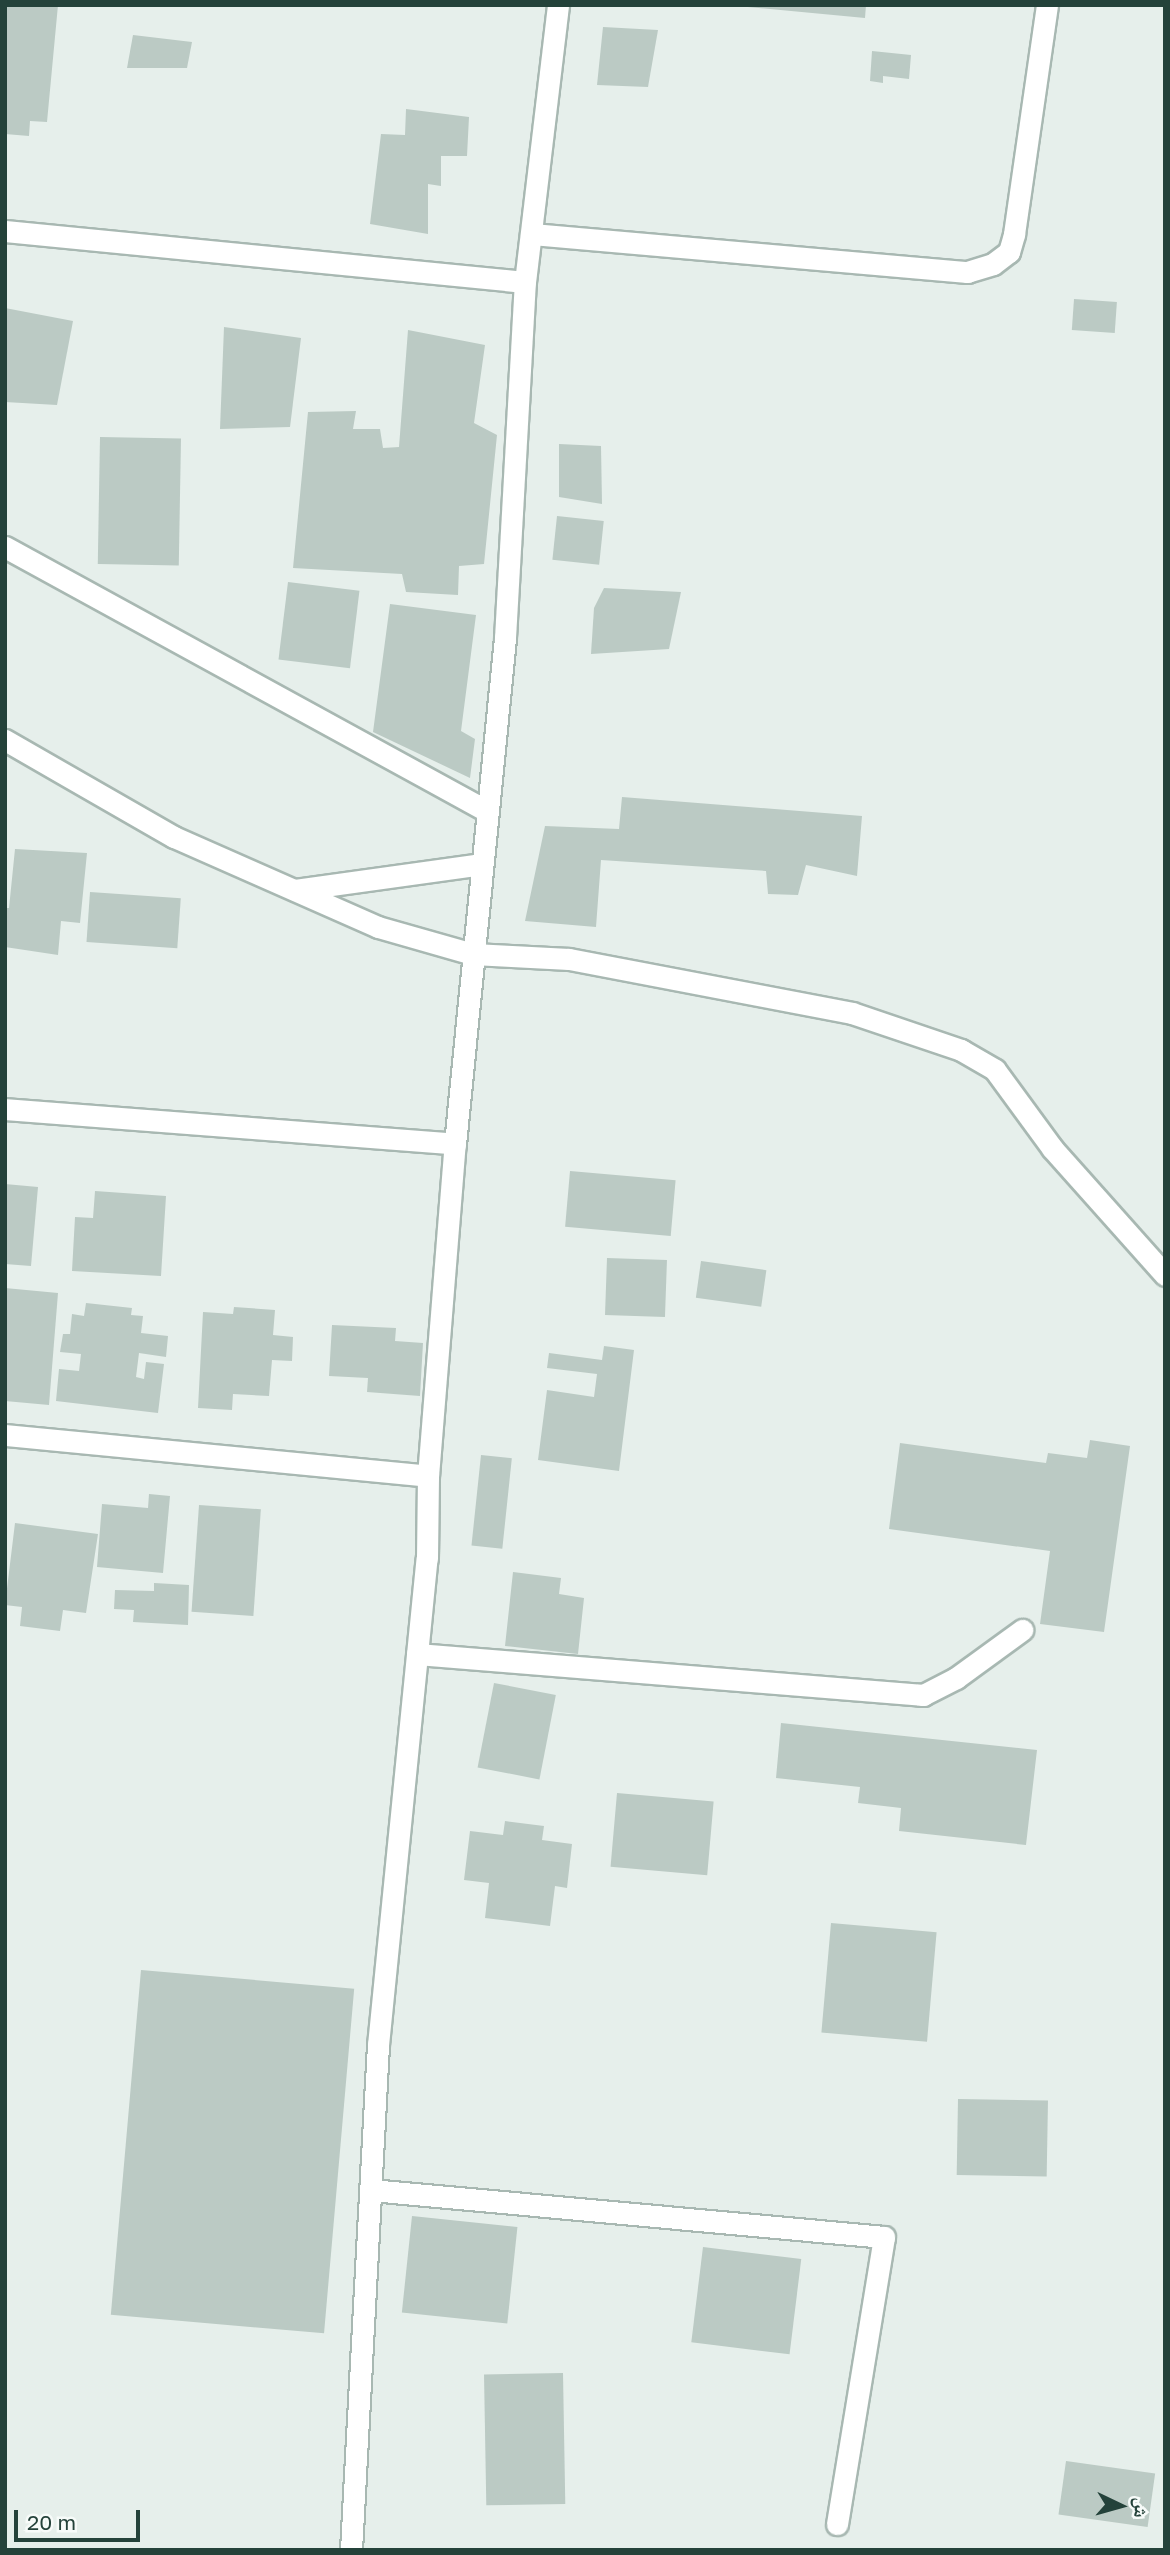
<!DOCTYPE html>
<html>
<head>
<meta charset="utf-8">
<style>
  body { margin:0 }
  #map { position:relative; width:1170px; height:2555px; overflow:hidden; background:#e6efeb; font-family:"Golos Text","Noto Naskh Arabic",sans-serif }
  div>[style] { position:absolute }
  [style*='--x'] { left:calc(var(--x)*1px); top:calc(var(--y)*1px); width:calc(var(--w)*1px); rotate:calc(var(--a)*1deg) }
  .building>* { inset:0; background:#bbcac4; transform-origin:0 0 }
  .roads { filter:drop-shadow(2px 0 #a8b8b2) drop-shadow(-2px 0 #a8b8b2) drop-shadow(0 2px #a8b8b2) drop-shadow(0 -2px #a8b8b2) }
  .street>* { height:21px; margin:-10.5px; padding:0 10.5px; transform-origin:10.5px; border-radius:10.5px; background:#fff }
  span { translate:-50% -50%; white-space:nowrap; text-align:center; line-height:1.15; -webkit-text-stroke:5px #f7fbf9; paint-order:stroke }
  .frame { position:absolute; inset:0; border:7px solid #24423a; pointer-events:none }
  .north { position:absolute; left:1086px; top:2471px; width:70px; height:70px; -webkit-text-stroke:5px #f7fbf9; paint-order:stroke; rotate:95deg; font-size:19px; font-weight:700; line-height:28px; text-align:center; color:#24423a }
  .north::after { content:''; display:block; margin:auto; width:24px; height:32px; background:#24423a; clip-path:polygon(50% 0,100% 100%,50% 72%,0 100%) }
  .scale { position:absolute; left:14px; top:2510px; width:126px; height:32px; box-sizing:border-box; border:4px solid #24423a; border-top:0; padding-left:9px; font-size:21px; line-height:24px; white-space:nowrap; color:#24423a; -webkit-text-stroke:5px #f7fbf9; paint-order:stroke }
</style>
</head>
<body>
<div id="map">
  <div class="building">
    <div style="clip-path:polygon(5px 5px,58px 5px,47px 122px,30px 121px,29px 136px,5px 134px)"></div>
    <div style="clip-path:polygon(726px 5px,866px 5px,865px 18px)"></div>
    <div style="clip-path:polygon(603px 27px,658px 30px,648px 87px,597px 85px)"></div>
    <div style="clip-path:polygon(133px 35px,192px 42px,187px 68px,127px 68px)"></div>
    <div style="clip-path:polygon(872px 51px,911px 55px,909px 79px,883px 76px,883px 83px,870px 81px)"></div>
    <div style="clip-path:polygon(406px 109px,469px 117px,467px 156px,441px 156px,441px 186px,428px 184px,428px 234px,370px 224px,381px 134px,405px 135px)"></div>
    <div style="left:1074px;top:299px;width:43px;height:31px;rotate:4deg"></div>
    <div style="clip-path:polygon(5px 308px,73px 321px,57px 405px,5px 402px)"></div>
    <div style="clip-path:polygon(224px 327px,301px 338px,290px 427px,220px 429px)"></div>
    <div style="clip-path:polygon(408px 330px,485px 345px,474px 423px,497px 435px,484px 564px,459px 566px,458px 595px,406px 592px,402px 574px,293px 568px,308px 412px,356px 411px,353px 429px,380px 429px,383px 448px,399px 447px)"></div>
    <div style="left:100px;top:437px;width:81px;height:127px;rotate:1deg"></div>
    <div style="clip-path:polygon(559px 444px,601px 446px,602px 504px,559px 497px)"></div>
    <div style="left:557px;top:516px;width:47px;height:44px;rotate:6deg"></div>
    <div style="left:288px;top:582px;width:72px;height:78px;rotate:7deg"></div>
    <div style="clip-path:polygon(604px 588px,681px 592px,669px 649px,591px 654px,594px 608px)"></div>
    <div style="clip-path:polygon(390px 604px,476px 615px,461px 731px,475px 739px,470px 778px,373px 732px)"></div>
    <div style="clip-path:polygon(622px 797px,862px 816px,857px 876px,806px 865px,798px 895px,768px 894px,766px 871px,601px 860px,596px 927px,525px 921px,545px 826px,619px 829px)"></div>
    <div style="clip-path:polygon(15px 849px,87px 853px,80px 923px,61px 921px,58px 955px,5px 947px,5px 908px,9px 908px)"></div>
    <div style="left:90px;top:892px;width:91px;height:50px;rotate:4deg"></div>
    <div style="left:570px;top:1171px;width:106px;height:56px;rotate:5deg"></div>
    <div style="clip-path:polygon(5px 1184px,38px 1187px,31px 1266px,5px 1264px)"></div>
    <div style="clip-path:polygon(95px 1191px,166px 1196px,161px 1276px,72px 1271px,75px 1217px,93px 1218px)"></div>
    <div style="left:607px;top:1258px;width:60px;height:57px;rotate:2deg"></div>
    <div style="left:701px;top:1261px;width:66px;height:37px;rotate:8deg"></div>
    <div style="clip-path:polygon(5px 1288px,58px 1293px,49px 1405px,5px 1401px)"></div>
    <div style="clip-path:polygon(86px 1303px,132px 1308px,131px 1315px,143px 1316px,141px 1333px,168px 1336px,166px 1357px,139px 1353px,136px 1377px,144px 1379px,146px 1362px,164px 1364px,158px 1413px,56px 1401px,59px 1369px,79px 1371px,81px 1354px,60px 1352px,63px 1334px,70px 1334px,72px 1314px,84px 1316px)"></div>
    <div style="clip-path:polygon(234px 1307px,275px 1310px,273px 1335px,293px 1337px,292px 1361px,272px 1360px,269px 1396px,233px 1394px,232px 1410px,198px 1408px,203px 1312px,233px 1314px)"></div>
    <div style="clip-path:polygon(332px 1325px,396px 1328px,395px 1341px,423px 1343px,420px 1396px,367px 1392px,368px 1378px,329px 1376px)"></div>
    <div style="clip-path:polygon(604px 1346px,634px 1350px,619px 1471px,538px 1460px,547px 1390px,594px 1397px,597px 1374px,547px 1368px,549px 1353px,602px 1360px)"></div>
    <div style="clip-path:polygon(1090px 1440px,1130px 1446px,1104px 1632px,1040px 1624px,1050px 1551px,889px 1529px,900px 1443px,1046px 1463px,1048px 1453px,1087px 1458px)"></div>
    <div style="left:481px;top:1455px;width:31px;height:91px;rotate:6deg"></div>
    <div style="clip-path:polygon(149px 1494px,170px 1496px,163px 1573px,97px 1567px,102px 1504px,148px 1508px)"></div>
    <div style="left:199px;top:1505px;width:62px;height:107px;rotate:4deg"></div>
    <div style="clip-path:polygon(15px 1523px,98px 1534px,86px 1613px,63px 1610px,60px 1631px,20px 1626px,22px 1607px,5px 1605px)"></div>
    <div style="clip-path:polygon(513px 1572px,561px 1578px,559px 1594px,584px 1598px,578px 1654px,505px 1646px)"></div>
    <div style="clip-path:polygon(154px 1583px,189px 1585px,188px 1625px,133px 1622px,134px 1610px,114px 1609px,115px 1590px,154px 1591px)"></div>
    <div style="left:494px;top:1683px;width:63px;height:86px;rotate:11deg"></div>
    <div style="clip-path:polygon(781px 1723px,1037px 1750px,1026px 1845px,899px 1831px,901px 1808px,858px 1803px,860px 1787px,776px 1778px)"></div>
    <div style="left:617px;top:1793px;width:97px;height:74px;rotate:5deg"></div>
    <div style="clip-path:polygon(505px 1821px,544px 1826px,542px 1840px,572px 1844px,567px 1888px,555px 1886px,550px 1926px,485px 1918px,489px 1883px,464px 1880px,470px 1831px,503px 1835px)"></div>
    <div style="left:831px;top:1923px;width:106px;height:110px;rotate:5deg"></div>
    <div style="left:141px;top:1970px;width:214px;height:346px;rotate:5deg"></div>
    <div style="left:958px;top:2099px;width:90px;height:76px;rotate:1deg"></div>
    <div style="left:412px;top:2216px;width:106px;height:97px;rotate:6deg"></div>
    <div style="left:703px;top:2247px;width:99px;height:96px;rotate:7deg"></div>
    <div style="left:563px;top:2373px;width:131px;height:79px;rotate:89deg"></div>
    <div style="left:1066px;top:2461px;width:90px;height:54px;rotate:8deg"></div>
  </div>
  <div class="roads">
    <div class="street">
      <div style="--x:5;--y:231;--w:522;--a:5.6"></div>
      <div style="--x:532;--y:234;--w:437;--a:5"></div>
      <div style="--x:967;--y:272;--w:27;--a:-17"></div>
      <div style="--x:993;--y:264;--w:20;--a:-37"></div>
      <div style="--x:1009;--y:252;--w:19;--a:-74"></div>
      <div style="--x:1014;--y:234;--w:231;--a:-81.8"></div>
      <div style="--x:5;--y:547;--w:550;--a:28.71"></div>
      <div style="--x:5;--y:740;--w:195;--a:29.9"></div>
      <div style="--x:174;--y:837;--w:223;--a:23.8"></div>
      <div style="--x:378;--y:927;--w:99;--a:15.9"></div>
      <div style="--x:473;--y:954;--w:96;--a:3"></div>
      <div style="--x:569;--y:959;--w:288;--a:10.8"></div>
      <div style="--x:852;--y:1013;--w:115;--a:18.7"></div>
      <div style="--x:961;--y:1050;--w:39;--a:30"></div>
      <div style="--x:995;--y:1070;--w:97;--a:53.8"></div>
      <div style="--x:1052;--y:1148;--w:170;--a:48.3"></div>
      <div style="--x:295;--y:890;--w:189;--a:-7.9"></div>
      <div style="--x:5;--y:1109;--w:451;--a:4.4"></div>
      <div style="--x:5;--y:1435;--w:425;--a:5.5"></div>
      <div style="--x:417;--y:1654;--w:508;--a:4.63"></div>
      <div style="--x:923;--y:1695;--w:37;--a:-27"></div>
      <div style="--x:956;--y:1678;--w:82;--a:-36"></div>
      <div style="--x:371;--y:2190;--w:515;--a:5.23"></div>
      <div style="--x:884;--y:2237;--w:291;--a:99.3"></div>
      <div style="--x:351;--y:2550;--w:506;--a:-86.94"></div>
      <div style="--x:378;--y:2045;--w:489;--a:-84.3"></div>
      <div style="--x:427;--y:1558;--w:82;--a:-89.3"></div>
      <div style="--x:428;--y:1476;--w:333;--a:-85.4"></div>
      <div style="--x:455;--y:1144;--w:508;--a:-84.36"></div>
      <div style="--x:505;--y:638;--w:357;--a:-86.8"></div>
      <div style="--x:525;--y:282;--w:279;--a:-83.2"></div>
    </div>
  </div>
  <div class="frame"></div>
  <div class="north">ش</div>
  <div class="scale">20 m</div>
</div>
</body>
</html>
